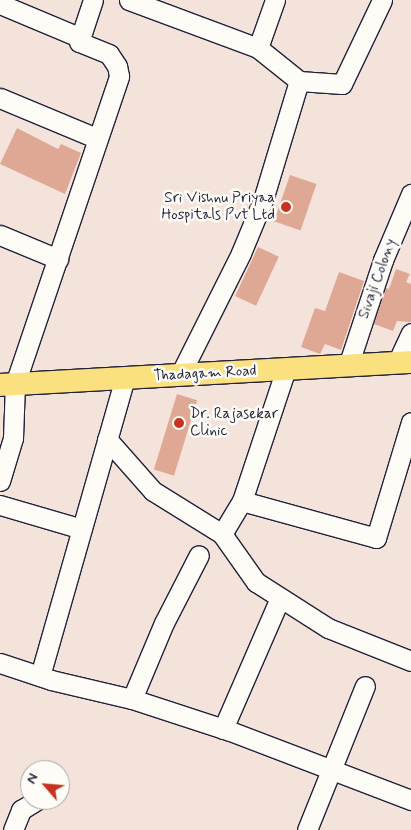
<!DOCTYPE html>
<html>
<head>
<meta charset="utf-8">
<style>
  body { margin:0 }
  #map { position:relative; width:411px; height:830px; overflow:hidden; background:#f4e3da; font-family:Mynerve,sans-serif }
  div>[style] { position:absolute }
  [style*='--x'] { left:calc(var(--x)*1px); top:calc(var(--y)*1px); width:calc(var(--w)*1px); rotate:calc(var(--a)*1deg) }
  .building>* { inset:0; background:#dfa895; transform-origin:0 0 }
  .roads { filter:drop-shadow(1px 0 #22223b) drop-shadow(-1px 0 #22223b) drop-shadow(0 1px #22223b) drop-shadow(0 -1px #22223b) }
  .minor>* { height:19px; margin:-9.5px; padding:0 9.5px; transform-origin:9.5px; border-radius:9.5px; background:#fdfcf7 }
  .major>* { height:22px; margin:-11px; padding:0 11px; transform-origin:11px; border-radius:11px; background:#fbe080 }
  .dots>* { width:14px; height:14px; translate:-50% -50%; box-sizing:border-box; border:2px solid #fdfcf7; border-radius:50% }
  span { translate:-50% -50%; white-space:nowrap; text-align:center; line-height:1.15; -webkit-text-stroke:5px #fdfcf7; paint-order:stroke }
  .poi-label { font-size:15px; color:#22223b }
  .right { translate:-100% -50%; text-align:right }
  .left { translate:0 -50%; text-align:left }
  .street-label { font-size:15px; color:#22223b }
  .north { position:absolute; left:20px; top:760px; width:50px; height:50px; box-sizing:border-box; background:#fdfcf7; border:1px solid #a5a5ac; border-radius:50%; rotate:297deg; font-size:14px; font-weight:700; line-height:20px; text-align:center; color:#22223b }
  .north::after { content:''; display:block; margin:auto; width:18px; height:22px; background:#c8321e; clip-path:polygon(50% 0,100% 100%,50% 72%,0 100%) }
</style>
</head>
<body>
<div id="map">
  <div class="building">
    <div style="clip-path:polygon(17px 128px,58px 149px,61px 144px,81px 153px,65px 194px,0 164px)"></div>
    <div style="left:290px;top:175px;width:28px;height:49px;rotate:19deg"></div>
    <div style="left:258px;top:247px;width:23px;height:54px;rotate:25deg"></div>
    <div style="clip-path:polygon(396px 269px,410px 274px,406px 282px,411px 284px,411px 322px,397px 321px,393px 331px,374px 324px,386px 288px,389px 289px)"></div>
    <div style="clip-path:polygon(339px 272px,364px 281px,341px 350px,325px 344px,320px 354px,301px 347px,315px 308px,325px 311px)"></div>
    <div style="left:177px;top:394px;width:21px;height:79px;rotate:17deg"></div>
  </div>
  <div class="roads">
    <div class="minor">
      <div style="--x:129;--y:0;--w:138;--a:20.4"></div>
      <div style="--x:258;--y:48;--w:51;--a:-70.5"></div>
      <div style="--x:0;--y:4;--w:86;--a:22.7"></div>
      <div style="--x:258;--y:48;--w:53;--a:38.8"></div>
      <div style="--x:299;--y:81;--w:43;--a:4"></div>
      <div style="--x:342;--y:84;--w:93;--a:-64.5"></div>
      <div style="--x:0;--y:98;--w:104;--a:22.6"></div>
      <div style="--x:0;--y:235;--w:63;--a:22.5"></div>
      <div style="--x:397;--y:363;--w:33;--a:-65"></div>
      <div style="--x:348;--y:366;--w:112;--a:-71.7"></div>
      <div style="--x:383;--y:260;--w:72;--a:-67"></div>
      <div style="--x:180;--y:375;--w:136;--a:-63.4"></div>
      <div style="--x:241;--y:253;--w:57;--a:-67.5"></div>
      <div style="--x:263;--y:200;--w:124;--a:-73.2"></div>
      <div style="--x:107;--y:439;--w:69;--a:48.5"></div>
      <div style="--x:153;--y:491;--w:81;--a:31.9"></div>
      <div style="--x:222;--y:534;--w:59;--a:54.7"></div>
      <div style="--x:256;--y:582;--w:85;--a:32.6"></div>
      <div style="--x:328;--y:628;--w:89;--a:21.7"></div>
      <div style="--x:0;--y:481;--w:45;--a:-73.2"></div>
      <div style="--x:13;--y:438;--w:54;--a:-87.9"></div>
      <div style="--x:15;--y:384;--w:325;--a:-71.3"></div>
      <div style="--x:119;--y:76;--w:10;--a:-101"></div>
      <div style="--x:117;--y:66;--w:14;--a:-124"></div>
      <div style="--x:109;--y:54;--w:32;--a:-158"></div>
      <div style="--x:79;--y:42;--w:44;--a:-71.6"></div>
      <div style="--x:242;--y:501;--w:139;--a:15.4"></div>
      <div style="--x:376;--y:538;--w:121;--a:-73.2"></div>
      <div style="--x:0;--y:505;--w:85;--a:16.3"></div>
      <div style="--x:222;--y:534;--w:39;--a:-59"></div>
      <div style="--x:242;--y:501;--w:139;--a:-71.6"></div>
      <div style="--x:0;--y:663;--w:54;--a:18.4"></div>
      <div style="--x:51;--y:680;--w:83;--a:13.2"></div>
      <div style="--x:132;--y:699;--w:103;--a:18.1"></div>
      <div style="--x:230;--y:731;--w:194;--a:20.9"></div>
      <div style="--x:40;--y:676;--w:310;--a:-74.1"></div>
      <div style="--x:132;--y:699;--w:82;--a:-67.2"></div>
      <div style="--x:164;--y:623;--w:76;--a:-62.8"></div>
      <div style="--x:223;--y:729;--w:143;--a:-66.5"></div>
      <div style="--x:13;--y:830;--w:22;--a:-68"></div>
      <div style="--x:21;--y:810;--w:19;--a:-32"></div>
      <div style="--x:307;--y:830;--w:155;--a:-68.1"></div>
    </div>
    <div class="major">
      <div style="--x:0;--y:385;--w:412;--a:-3.2"></div>
    </div>
  </div>
  <div class="dots">
    <div style="left:286px;top:207px;background:#c8321e"></div>
    <div style="left:179px;top:423px;background:#c8321e"></div>
  </div>
  <div class="poi-label">
    <span class="right" style="left:275px;top:207px">Sri Vishnu Priyaa<br>Hospitals Pvt Ltd</span>
    <span class="left" style="left:190px;top:423px">Dr. Rajasekar<br>Clinic</span>
  </div>
  <div class="street-label">
    <span style="left:378px;top:279px;rotate:-70deg">Sivaji Colony</span>
    <span style="left:205px;top:374px;rotate:-3deg">Thadagam Road</span>
  </div>
  <div class="north">N</div>
</div>
</body>
</html>
